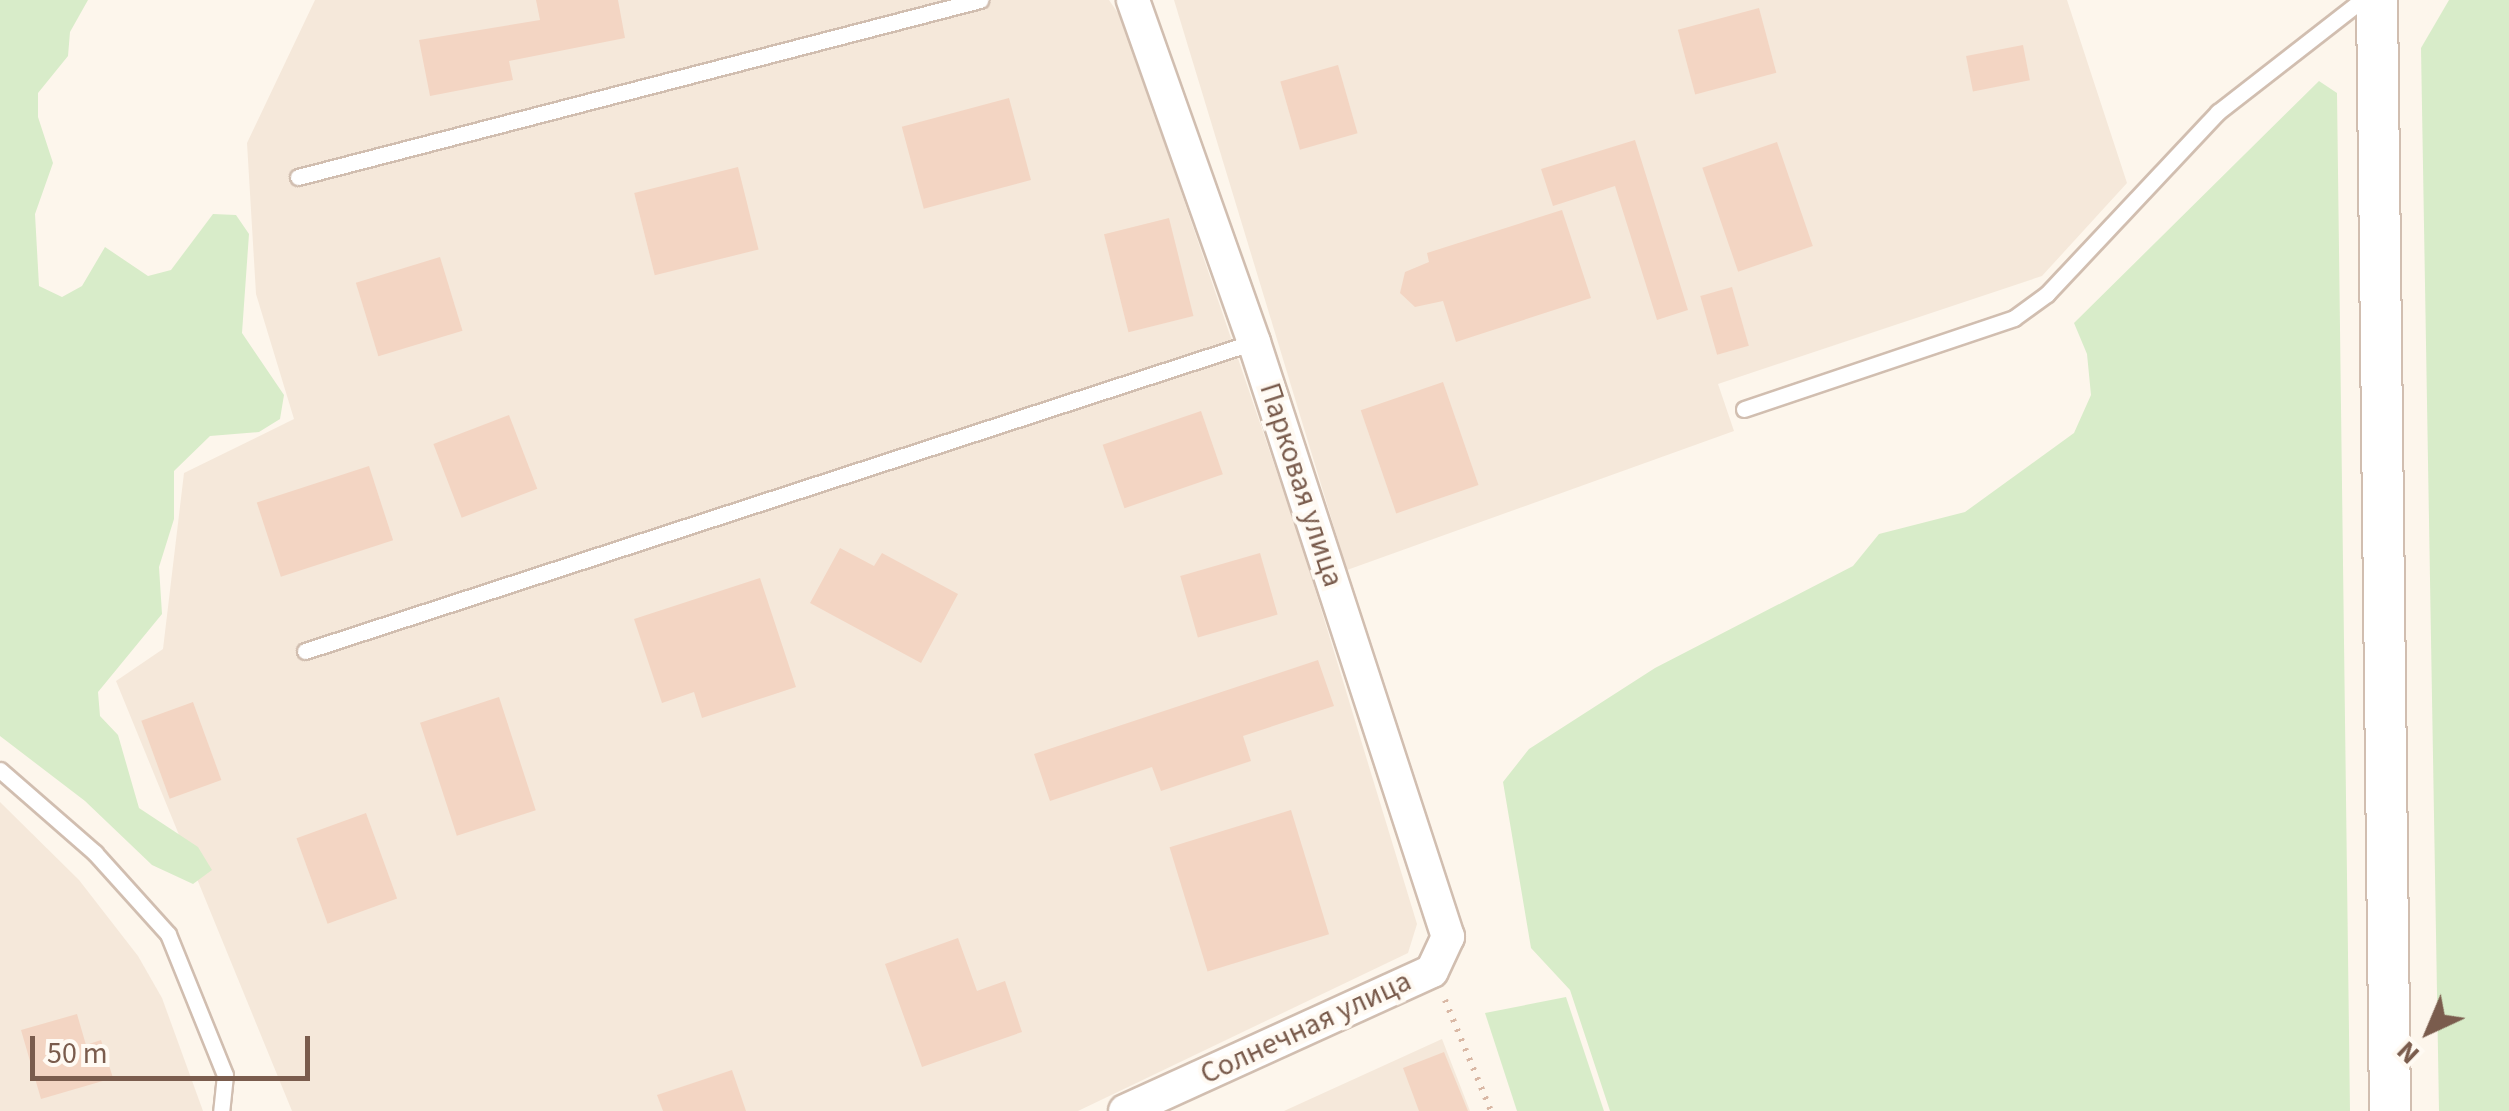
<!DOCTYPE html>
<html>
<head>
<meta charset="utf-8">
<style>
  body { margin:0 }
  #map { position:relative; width:2509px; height:1111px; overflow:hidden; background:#fdf6ec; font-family:"Source Sans 3",sans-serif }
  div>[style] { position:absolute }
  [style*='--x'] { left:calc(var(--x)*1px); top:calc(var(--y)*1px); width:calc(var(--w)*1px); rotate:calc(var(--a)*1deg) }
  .residential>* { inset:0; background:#f5e8da }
  .green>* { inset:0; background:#d8ecc9 }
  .building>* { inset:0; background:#f3d5c3; transform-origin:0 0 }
  .path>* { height:6px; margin-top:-3px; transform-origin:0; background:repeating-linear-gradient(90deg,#d9b8a5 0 2.5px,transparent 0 10.5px) }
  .roads { filter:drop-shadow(2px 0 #d1beb0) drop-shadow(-2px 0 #d1beb0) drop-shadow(0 2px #d1beb0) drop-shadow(0 -2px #d1beb0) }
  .service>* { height:15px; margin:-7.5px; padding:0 7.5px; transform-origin:7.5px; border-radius:7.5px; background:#fff }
  .minor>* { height:32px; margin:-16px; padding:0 16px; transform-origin:16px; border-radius:16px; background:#fff }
  .tertiary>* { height:40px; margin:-20px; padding:0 20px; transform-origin:20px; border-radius:20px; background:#fff }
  span { translate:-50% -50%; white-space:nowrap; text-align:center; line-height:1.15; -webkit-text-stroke:8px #fffaf3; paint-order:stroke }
  .street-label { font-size:30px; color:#7a5c4d }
  .north { position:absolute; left:2379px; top:981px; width:100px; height:100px; -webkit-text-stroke:8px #fffaf3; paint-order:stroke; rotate:224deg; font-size:28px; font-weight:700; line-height:40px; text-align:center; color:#7a5c4d }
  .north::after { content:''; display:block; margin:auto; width:35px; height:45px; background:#7a5c4d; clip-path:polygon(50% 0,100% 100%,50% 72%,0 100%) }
  .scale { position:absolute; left:30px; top:1036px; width:280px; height:45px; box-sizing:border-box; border:5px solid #7a5c4d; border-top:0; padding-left:12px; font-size:30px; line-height:35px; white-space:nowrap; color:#7a5c4d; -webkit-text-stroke:8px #fffaf3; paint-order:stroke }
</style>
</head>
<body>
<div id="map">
  <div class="residential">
    <div style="clip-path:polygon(315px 0,1109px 0,1122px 19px,1300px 540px,1417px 924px,1408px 953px,1078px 1111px,292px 1111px,116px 681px,163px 649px,184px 473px,294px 419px,256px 294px,247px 143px)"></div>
    <div style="clip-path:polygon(1174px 0,2067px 0,2127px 183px,2042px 276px,1718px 384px,1734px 431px,1347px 570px)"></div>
    <div style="clip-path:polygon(0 802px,79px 880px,138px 956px,162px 998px,203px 1111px,0 1111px)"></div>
    <div style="clip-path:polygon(1442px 1039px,1470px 1111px,1284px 1111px)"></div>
  </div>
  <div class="green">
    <div style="clip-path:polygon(0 0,88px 0,70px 32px,68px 56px,38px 93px,38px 117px,53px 163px,35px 214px,39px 286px,62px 297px,82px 286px,105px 247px,148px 276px,171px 270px,213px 214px,236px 215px,249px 234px,242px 333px,284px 395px,280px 419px,259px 432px,210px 436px,174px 471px,174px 519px,159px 567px,162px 614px,98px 692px,100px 716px,118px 735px,139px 808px,198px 847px,212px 870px,193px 884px,152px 865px,85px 801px,0 736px)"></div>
    <div style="clip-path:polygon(2449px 0,2509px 0,2509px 1111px,2439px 1111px,2421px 48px)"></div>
    <div style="clip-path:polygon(2319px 81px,2337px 93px,2350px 1111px,1610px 1111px,1570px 990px,1531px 948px,1503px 782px,1529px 749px,1655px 668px,1853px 566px,1879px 534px,1965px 512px,2074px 433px,2091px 395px,2087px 354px,2074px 323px)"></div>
    <div style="clip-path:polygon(1566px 997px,1604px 1111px,1517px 1111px,1485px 1013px)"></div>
  </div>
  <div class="building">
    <div style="clip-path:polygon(536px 0,618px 0,625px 38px,509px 61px,513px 80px,430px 96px,419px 40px,540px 20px)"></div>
    <div style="left:1759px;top:8px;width:67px;height:84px;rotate:75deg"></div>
    <div style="left:2023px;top:45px;width:36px;height:58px;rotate:79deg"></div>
    <div style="left:1338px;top:65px;width:71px;height:60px;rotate:74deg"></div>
    <div style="left:1009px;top:98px;width:85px;height:111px;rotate:75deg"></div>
    <div style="clip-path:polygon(1635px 140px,1688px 310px,1657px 320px,1615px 186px,1553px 206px,1541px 169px)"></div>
    <div style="left:1777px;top:142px;width:110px;height:79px;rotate:71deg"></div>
    <div style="left:738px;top:167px;width:85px;height:107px;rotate:76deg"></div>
    <div style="clip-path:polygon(1562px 210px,1591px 298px,1456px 342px,1443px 301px,1415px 307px,1400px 293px,1405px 272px,1429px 262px,1427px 253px)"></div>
    <div style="left:1169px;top:218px;width:101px;height:67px;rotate:76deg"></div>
    <div style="left:440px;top:257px;width:77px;height:88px;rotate:73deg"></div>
    <div style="left:1732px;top:287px;width:61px;height:33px;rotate:74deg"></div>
    <div style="left:1443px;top:382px;width:109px;height:87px;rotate:71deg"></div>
    <div style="left:1201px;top:411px;width:67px;height:104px;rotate:71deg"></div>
    <div style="left:509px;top:415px;width:79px;height:81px;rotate:69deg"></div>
    <div style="left:369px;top:466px;width:78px;height:118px;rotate:72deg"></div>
    <div style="clip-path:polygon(840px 548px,874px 566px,882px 553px,958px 594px,921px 663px,810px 603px)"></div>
    <div style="left:1260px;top:553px;width:64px;height:83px;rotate:74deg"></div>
    <div style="clip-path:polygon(760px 578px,796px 687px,702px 718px,694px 692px,662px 703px,634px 619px)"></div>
    <div style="clip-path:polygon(1318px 660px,1334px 706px,1243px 736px,1251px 761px,1161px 791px,1152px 767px,1050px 801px,1034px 754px)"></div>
    <div style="left:499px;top:697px;width:119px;height:83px;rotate:72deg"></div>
    <div style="left:193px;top:702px;width:83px;height:55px;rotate:70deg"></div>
    <div style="left:1291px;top:810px;width:130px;height:127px;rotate:73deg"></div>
    <div style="left:366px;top:813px;width:91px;height:74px;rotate:70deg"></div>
    <div style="clip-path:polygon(958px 938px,977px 991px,1005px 981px,1022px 1032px,922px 1067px,885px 964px)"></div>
    <div style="clip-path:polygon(77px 1014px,86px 1045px,101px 1040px,113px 1078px,41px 1099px,21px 1030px)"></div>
    <div style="clip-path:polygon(1444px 1052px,1468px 1111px,1419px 1111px,1403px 1068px)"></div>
    <div style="clip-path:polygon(732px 1070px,746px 1111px,663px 1111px,657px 1095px)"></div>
  </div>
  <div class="path">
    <div style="--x:1445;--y:1000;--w:120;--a:67.5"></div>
  </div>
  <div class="roads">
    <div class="service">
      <div style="--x:298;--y:177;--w:705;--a:-14.55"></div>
      <div style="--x:1744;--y:409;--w:285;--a:-18.6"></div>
      <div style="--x:2014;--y:318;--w:41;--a:-36"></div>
      <div style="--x:2047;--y:294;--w:250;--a:-46.8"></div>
      <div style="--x:2218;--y:112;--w:182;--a:-37.9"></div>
      <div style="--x:305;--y:651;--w:998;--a:-18.04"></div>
      <div style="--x:0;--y:770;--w:126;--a:41.1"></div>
      <div style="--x:95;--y:853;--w:109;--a:48"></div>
      <div style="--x:168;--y:934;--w:152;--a:68"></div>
      <div style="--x:225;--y:1075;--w:36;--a:96"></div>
    </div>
    <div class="minor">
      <div style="--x:1125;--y:1111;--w:337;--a:-24.5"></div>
      <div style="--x:1432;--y:971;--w:38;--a:-65"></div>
      <div style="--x:1448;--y:937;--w:626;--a:-108.06"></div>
      <div style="--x:1254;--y:342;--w:363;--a:-109.5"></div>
    </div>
    <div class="tertiary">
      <div style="--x:2377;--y:0;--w:1111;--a:89.33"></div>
    </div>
  </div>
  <div class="street-label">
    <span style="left:1301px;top:485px;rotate:72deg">Парковая улица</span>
    <span style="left:1306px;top:1028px;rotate:-25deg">Солнечная улица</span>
  </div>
  <div class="north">N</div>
  <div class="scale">50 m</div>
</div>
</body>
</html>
